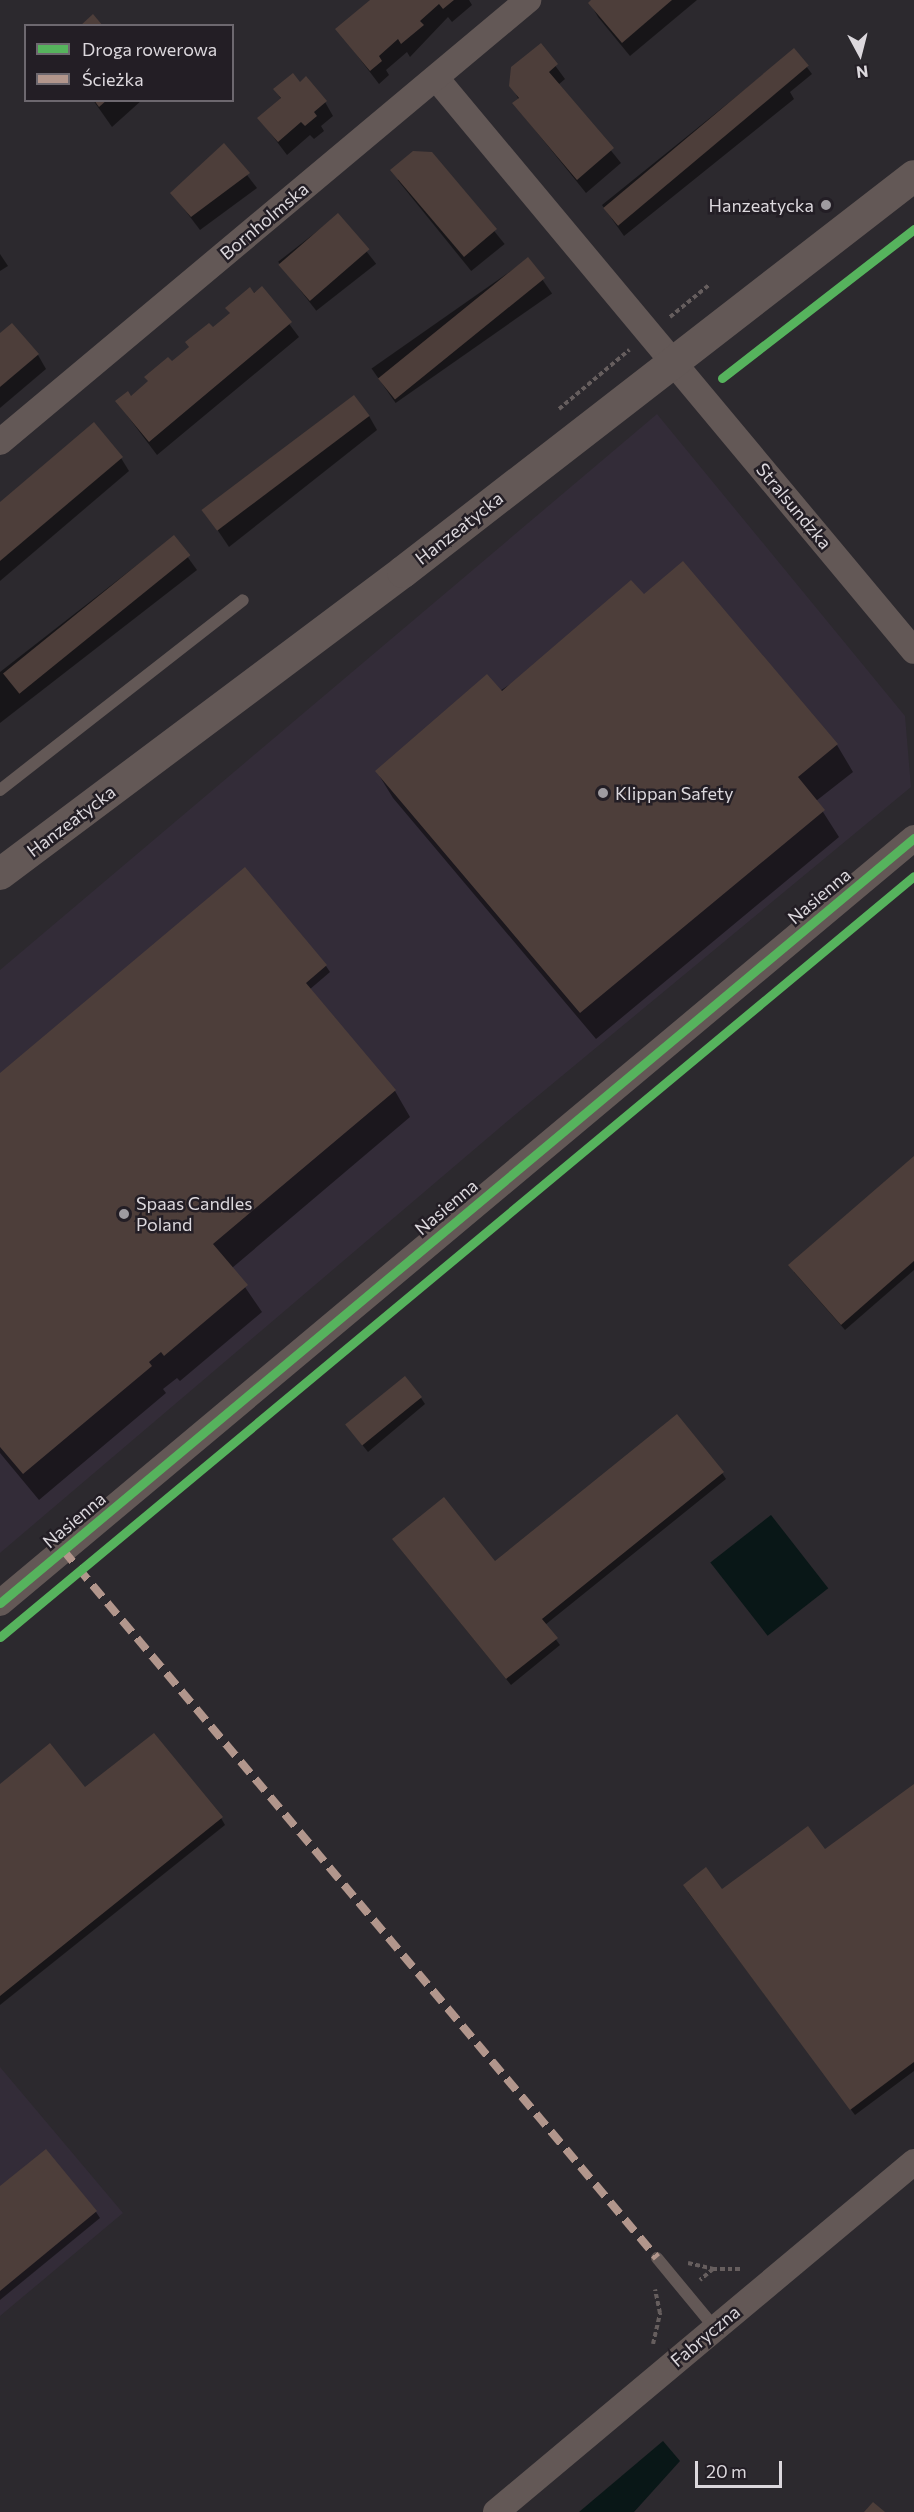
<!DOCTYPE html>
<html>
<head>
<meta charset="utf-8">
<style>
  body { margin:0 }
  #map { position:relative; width:914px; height:2512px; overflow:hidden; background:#2c292e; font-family:Commissioner,sans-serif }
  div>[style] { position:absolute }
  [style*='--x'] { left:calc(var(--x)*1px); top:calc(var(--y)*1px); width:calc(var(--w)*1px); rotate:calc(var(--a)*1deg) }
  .built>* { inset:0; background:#332c38 }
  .water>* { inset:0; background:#091717; transform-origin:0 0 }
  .shadow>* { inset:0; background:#0007; transform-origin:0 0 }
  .building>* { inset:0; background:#4d3e3a; transform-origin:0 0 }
  .path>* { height:4px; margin-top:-2px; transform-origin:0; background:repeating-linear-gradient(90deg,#665e5e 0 4.5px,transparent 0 7.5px) }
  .service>* { height:12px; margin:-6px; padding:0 6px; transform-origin:6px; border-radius:6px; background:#635856 }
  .minor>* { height:26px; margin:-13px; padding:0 13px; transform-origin:13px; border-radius:13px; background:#635856 }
  .tertiary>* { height:32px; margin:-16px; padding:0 16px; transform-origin:16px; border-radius:16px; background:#635856 }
  .quiet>* { height:8px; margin-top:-4px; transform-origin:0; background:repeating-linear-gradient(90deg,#b2968c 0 15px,transparent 0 23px) }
  .cycleway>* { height:9px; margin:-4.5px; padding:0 4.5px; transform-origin:4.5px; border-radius:4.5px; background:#56b35d }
  .dots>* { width:16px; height:16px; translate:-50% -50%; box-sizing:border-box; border:3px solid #231e25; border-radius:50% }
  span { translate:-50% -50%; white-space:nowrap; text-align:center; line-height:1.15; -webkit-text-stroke:5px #231e25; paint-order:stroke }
  .poi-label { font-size:18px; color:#dcd8dd }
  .right { translate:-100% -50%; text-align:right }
  .left { translate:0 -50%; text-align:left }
  .street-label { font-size:18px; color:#dcd8dd }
  .legend { position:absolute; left:24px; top:24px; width:210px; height:78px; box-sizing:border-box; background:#231e25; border:2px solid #6d686f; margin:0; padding:8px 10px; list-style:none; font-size:18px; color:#dcd8dd }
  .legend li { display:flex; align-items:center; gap:12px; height:30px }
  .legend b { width:30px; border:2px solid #6d686f }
  .north { position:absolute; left:830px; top:24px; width:60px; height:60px; -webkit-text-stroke:4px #231e25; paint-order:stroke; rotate:173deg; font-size:16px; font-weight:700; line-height:24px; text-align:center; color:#dcd8dd }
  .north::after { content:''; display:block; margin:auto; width:21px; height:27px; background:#dcd8dd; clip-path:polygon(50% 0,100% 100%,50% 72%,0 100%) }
  .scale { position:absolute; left:695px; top:2461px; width:87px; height:27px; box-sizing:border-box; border:3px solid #dcd8dd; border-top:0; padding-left:8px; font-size:18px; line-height:21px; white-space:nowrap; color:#dcd8dd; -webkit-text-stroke:4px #231e25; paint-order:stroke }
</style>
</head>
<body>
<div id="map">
  <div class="built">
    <div style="clip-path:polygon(657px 414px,905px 716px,911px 787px,516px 1114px,0 1553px,0 970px)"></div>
    <div style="clip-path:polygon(0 2067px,123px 2213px,0 2316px)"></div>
  </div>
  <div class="water">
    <div style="left:771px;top:1515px;width:93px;height:77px;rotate:52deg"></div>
    <div style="clip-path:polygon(663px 2441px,680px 2461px,634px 2512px,579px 2512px)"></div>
  </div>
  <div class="shadow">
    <div style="clip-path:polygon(371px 0,469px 0,472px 5px,452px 22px,448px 17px,410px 57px,407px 52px,386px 70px,389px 75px,379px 84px,337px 29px)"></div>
    <div style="clip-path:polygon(595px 0,697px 0,630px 56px,598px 17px,590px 3px)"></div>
    <div style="clip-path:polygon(540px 45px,565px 79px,558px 85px,621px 163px,586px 193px,514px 104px,519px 100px,511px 85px)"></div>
    <div style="clip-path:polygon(794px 50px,812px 74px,790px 92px,794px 99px,624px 236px,602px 205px)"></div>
    <div style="clip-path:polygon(300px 84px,325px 102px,333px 116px,321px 126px,324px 131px,314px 139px,310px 135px,287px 155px,259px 118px,281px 99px,275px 89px)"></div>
    <div style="clip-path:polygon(93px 100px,142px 100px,112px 127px)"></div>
    <div style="clip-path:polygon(224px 145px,257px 188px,200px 230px,172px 193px)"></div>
    <div style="left:431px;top:153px;width:117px;height:43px;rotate:51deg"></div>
    <div style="left:338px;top:215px;width:62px;height:76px;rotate:52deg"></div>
    <div style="clip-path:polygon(0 254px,8px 266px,0 271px)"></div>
    <div style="left:528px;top:259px;width:42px;height:191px;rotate:55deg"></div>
    <div style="clip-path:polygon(262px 288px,299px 337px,157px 455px,117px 402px,131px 398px,231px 314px,227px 308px)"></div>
    <div style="clip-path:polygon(0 335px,38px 355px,46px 369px,0 408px)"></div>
    <div style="clip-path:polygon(369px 416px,377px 430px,229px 547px,206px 513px)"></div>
    <div style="clip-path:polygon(121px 458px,129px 471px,0 581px,0 503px)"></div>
    <div style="clip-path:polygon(173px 537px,197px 570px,0 723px,0 672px)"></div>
    <div style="clip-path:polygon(683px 563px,837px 745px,853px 772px,816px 801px,839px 837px,596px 1039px,393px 798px,377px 772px,644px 596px)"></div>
    <div style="clip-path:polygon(244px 869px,326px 966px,330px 972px,309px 990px,395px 1091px,410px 1117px,232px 1268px,262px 1312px,180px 1381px,177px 1378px,163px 1389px,166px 1393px,39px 1500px,0 1453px,0 1075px)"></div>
    <div style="clip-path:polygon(914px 1158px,914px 1270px,845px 1330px,794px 1272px)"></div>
    <div style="clip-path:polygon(421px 1398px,425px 1404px,368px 1452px,352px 1432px)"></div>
    <div style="clip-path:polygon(722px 1473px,726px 1479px,545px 1625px,560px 1645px,511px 1685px,398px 1546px,495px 1563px)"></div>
    <div style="clip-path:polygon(914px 1785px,914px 2071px,855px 2115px,688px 1892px,722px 1891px,825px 1851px)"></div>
    <div style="clip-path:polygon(0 1786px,221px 1818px,225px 1825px,0 2005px)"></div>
    <div style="clip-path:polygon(0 2188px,96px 2212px,100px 2218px,0 2300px)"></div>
  </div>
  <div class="building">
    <div style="clip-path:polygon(370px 0,454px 0,443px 9px,439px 4px,420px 21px,424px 25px,401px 44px,398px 39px,379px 56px,382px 61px,370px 71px,335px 29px)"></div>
    <div style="clip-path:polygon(591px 0,672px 0,622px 43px,588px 3px)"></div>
    <div style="clip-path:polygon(93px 14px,103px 26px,80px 26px)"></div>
    <div style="clip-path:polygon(541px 43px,558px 64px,549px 72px,614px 148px,577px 180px,512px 103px,519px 98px,509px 86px,511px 67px)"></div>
    <div style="left:794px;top:48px;width:23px;height:249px;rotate:50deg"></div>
    <div style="clip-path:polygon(293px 73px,300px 82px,306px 76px,327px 101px,314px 112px,317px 116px,305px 126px,301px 122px,278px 142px,257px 118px,281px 98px,273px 89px)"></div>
    <div style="clip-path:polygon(94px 100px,107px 100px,99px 107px)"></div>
    <div style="clip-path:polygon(224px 143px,250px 173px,191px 217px,170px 193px)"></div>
    <div style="clip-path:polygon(413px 151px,432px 152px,497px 229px,464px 257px,390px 170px)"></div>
    <div style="left:338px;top:213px;width:48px;height:79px;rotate:49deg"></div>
    <div style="left:528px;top:257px;width:27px;height:193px;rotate:51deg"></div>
    <div style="clip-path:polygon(262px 286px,292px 322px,149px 442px,115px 401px,128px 391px,131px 396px,148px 381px,144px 377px,168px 357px,172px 361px,189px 347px,185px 342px,209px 323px,213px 327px,230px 313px,225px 308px,250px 287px,254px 293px)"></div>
    <div style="clip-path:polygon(12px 323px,39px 354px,0 387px,0 333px)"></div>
    <div style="left:354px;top:395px;width:26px;height:191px;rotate:53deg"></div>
    <div style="clip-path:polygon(94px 422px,123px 457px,0 561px,0 502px)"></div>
    <div style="left:174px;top:535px;width:26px;height:220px;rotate:51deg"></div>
    <div style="clip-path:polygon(683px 561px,838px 744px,798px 777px,825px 810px,580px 1013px,375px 771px,487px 674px,502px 691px,631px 580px,644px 594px)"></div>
    <div style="clip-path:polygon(245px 867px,327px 965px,306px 983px,396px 1090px,213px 1244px,248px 1285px,164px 1356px,161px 1352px,149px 1362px,152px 1366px,23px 1474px,0 1447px,0 1073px)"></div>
    <div style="clip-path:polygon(914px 1156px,914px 1261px,841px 1325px,788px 1265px)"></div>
    <div style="left:405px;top:1376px;width:27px;height:77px;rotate:51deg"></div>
    <div style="clip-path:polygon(677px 1414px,724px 1472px,542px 1619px,558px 1638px,506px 1679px,392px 1539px,444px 1497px,495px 1561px)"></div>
    <div style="clip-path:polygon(154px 1733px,223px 1817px,0 1996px,0 1784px,50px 1743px,85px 1787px)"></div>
    <div style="clip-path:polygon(914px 1784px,914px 2062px,850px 2110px,683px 1885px,706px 1867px,722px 1889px,808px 1826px,825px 1849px)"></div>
    <div style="clip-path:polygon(46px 2149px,97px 2211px,0 2291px,0 2186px)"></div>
    <div style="clip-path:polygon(873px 2502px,885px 2512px,864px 2512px)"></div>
  </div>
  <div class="path">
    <div style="--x:670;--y:317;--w:50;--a:-39.4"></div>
    <div style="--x:559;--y:409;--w:92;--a:-40.1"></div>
    <div style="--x:688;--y:2263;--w:26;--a:13"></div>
    <div style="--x:713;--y:2269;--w:17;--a:140"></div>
    <div style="--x:713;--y:2269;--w:29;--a:0"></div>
    <div style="--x:653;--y:2344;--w:32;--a:-77"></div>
    <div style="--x:660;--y:2313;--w:24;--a:-102"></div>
  </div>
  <div class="service">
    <div style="--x:0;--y:790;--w:308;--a:-38"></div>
    <div style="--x:657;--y:2258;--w:91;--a:50.4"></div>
  </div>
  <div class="minor">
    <div style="--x:436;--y:78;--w:746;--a:50.16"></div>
    <div style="--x:0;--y:442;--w:689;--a:-39.93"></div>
    <div style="--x:0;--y:1603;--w:1192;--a:-39.93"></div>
    <div style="--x:496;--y:2512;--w:545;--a:-39.94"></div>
  </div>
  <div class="tertiary">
    <div style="--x:0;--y:874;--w:504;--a:-36.85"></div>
    <div style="--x:403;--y:572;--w:646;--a:-37.77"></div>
  </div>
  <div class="quiet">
    <div style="--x:63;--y:1550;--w:924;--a:50"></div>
  </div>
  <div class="cycleway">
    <div style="--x:722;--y:378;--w:243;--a:-37.8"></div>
    <div style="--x:0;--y:1603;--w:1192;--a:-39.93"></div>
    <div style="--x:0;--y:1637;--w:1189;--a:-39.78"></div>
  </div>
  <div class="dots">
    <div style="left:826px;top:205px;background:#9e9ba0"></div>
    <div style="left:603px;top:793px;background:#9e9ba0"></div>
    <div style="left:124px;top:1214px;background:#9e9ba0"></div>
  </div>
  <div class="poi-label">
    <span class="right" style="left:814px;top:205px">Hanzeatycka</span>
    <span class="left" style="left:615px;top:793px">Klippan Safety</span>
    <span class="left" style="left:136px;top:1214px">Spaas Candles<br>Poland</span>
  </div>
  <div class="street-label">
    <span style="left:264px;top:221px;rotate:-40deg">Bornholmska</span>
    <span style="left:794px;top:506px;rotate:50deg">Stralsundzka</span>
    <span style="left:459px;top:528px;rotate:-38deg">Hanzeatycka</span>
    <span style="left:71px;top:821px;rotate:-37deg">Hanzeatycka</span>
    <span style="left:819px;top:896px;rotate:-40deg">Nasienna</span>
    <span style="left:446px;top:1207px;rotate:-40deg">Nasienna</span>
    <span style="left:74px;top:1520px;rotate:-40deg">Nasienna</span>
    <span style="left:705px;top:2336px;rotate:-40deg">Fabryczna</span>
  </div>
  <ul class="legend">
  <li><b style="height:8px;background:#56b35d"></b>Droga rowerowa</li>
  <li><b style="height:8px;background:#b2968c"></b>Ścieżka</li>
  </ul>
  <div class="north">N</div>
  <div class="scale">20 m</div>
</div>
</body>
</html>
